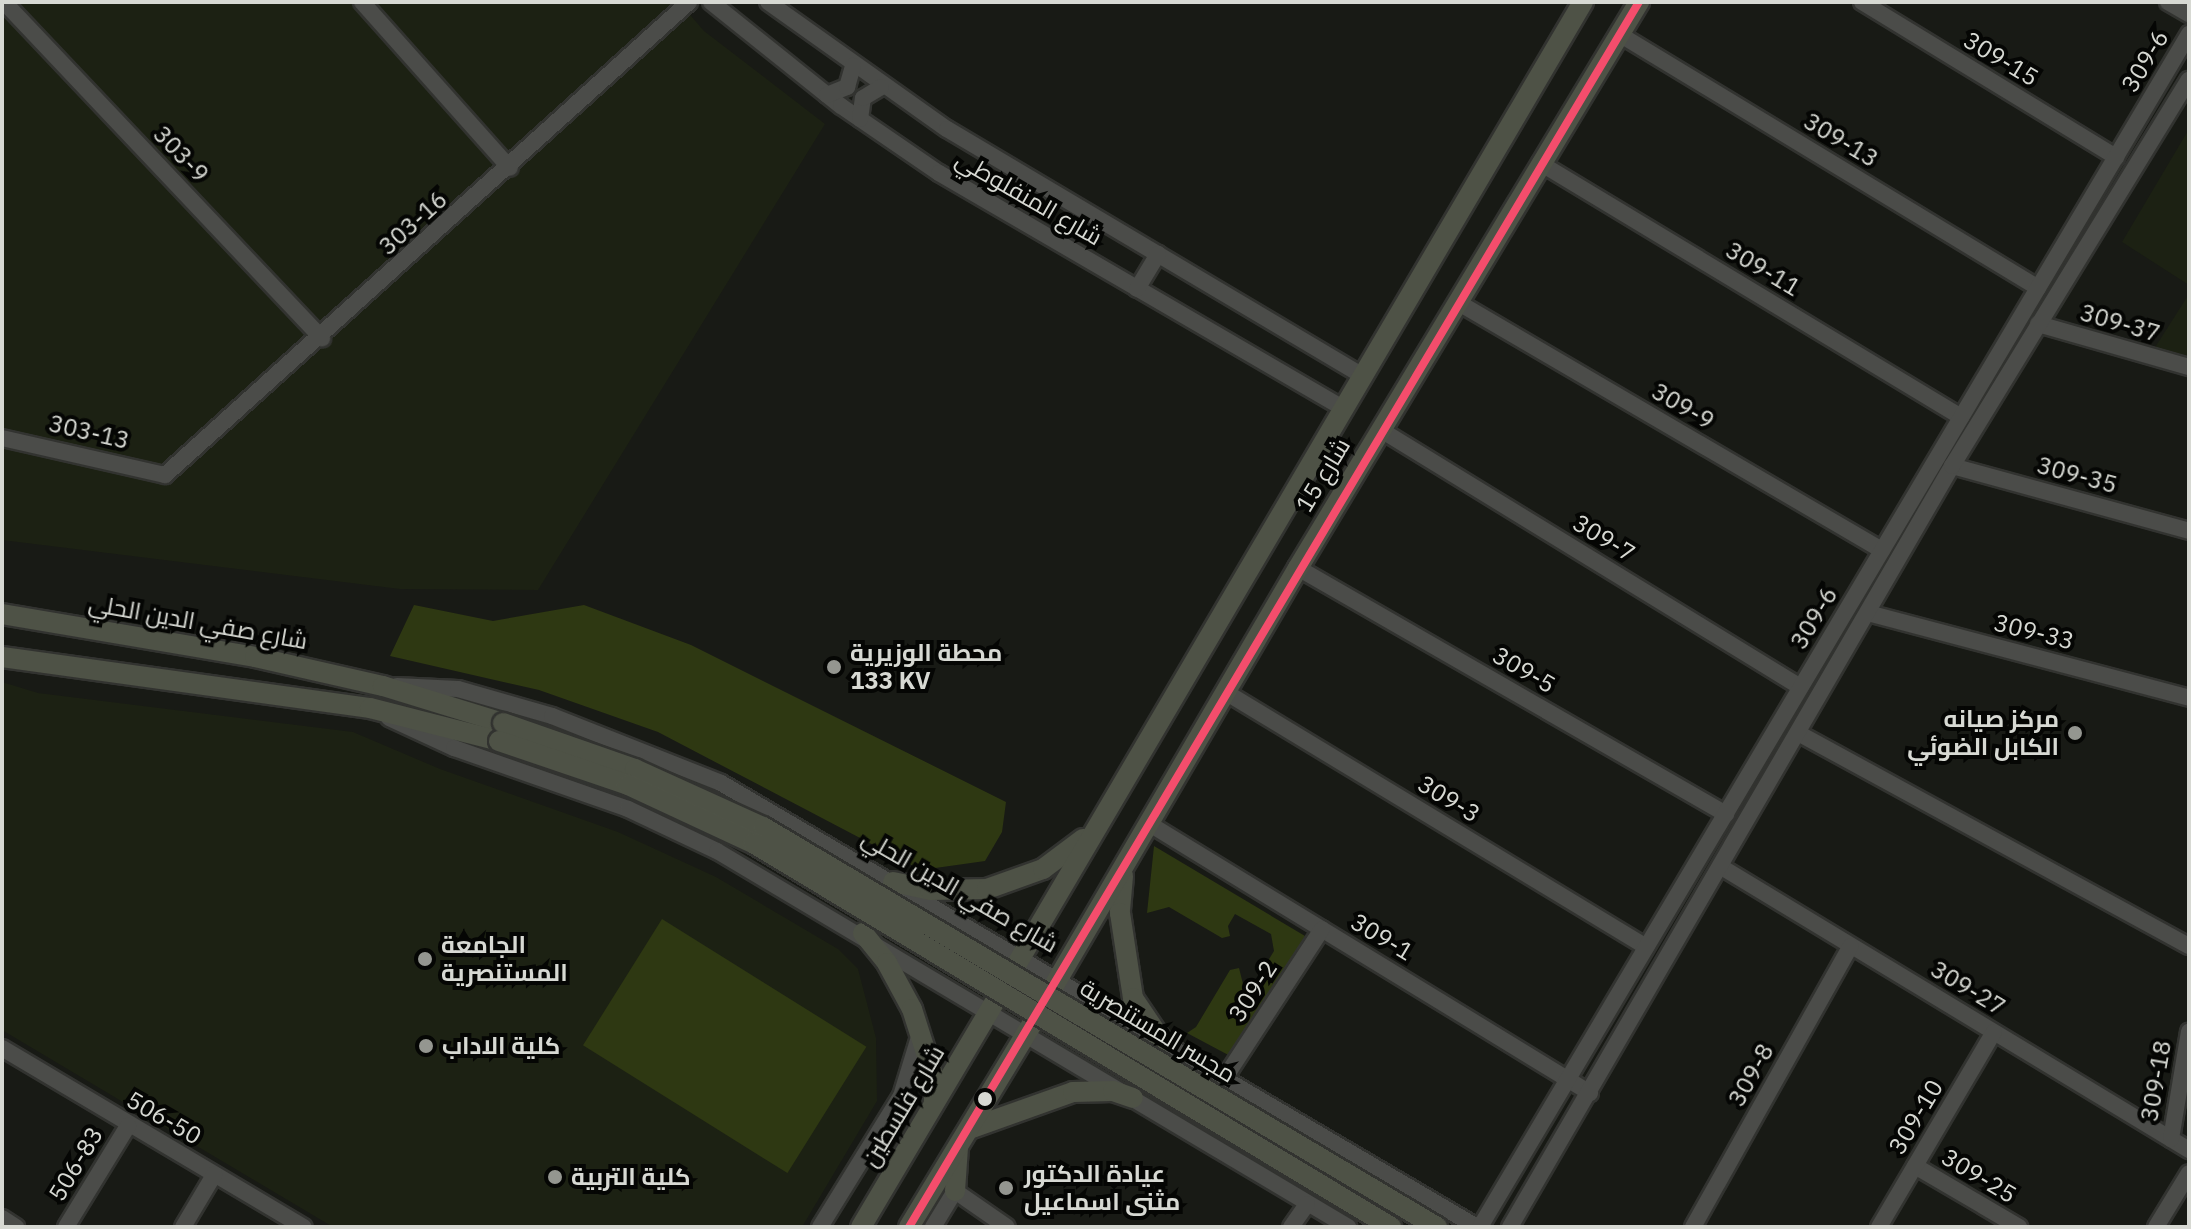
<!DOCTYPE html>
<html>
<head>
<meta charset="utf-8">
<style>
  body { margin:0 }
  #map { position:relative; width:2191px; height:1229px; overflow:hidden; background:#181a15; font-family:"IBM Plex Sans",Cairo,sans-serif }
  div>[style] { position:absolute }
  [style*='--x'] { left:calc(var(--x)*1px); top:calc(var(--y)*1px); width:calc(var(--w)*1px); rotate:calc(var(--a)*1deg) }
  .built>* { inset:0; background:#1c2113 }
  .green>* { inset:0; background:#2e3812; transform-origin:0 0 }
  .roads { filter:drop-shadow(2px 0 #323330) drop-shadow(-2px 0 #323330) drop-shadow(0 2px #323330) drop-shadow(0 -2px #323330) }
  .minor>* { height:16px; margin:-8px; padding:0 8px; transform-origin:8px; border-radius:8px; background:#4b4c49 }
  .major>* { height:20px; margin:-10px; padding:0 10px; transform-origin:10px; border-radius:10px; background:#4e5246 }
  .bridges { filter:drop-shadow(2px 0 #323330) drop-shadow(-2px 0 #323330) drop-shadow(0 2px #323330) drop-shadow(0 -2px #323330) }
  .major-bridge>* { height:20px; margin:-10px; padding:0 10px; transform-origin:10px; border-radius:10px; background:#4e5246 }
  .bus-1>* { height:8px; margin:-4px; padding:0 4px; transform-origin:4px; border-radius:4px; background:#f44d6c }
  .dots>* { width:22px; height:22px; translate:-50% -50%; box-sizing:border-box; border:4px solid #050604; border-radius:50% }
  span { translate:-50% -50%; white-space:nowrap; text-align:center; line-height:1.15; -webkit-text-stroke:8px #050604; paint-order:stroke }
  .street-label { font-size:24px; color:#d7d9d3 }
  .poi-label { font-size:24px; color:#d7d9d3; font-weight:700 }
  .left { translate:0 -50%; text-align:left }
  .right { translate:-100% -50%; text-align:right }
  .frame { position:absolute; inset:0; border:4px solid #d7d9d3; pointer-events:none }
</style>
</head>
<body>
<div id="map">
  <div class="built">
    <div style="clip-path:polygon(2px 2px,679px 2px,704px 31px,825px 124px,538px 590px,400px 589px,2px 540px)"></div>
    <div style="clip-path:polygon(2189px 129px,2189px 285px,2122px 242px)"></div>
    <div style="clip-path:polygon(2189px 294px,2189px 357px,2154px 349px)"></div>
    <div style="clip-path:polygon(2px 682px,38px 693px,353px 732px,440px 769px,618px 832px,716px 877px,838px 949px,858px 969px,876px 1038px,877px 1101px,802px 1227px,333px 1227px,2px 1030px)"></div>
  </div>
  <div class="green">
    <div style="clip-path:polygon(414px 605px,493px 621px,584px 605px,691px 645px,1006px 802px,1002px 832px,985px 861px,921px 870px,658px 732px,539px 690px,390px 656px)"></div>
    <div style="clip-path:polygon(1154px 846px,1305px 936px,1234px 1058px,1187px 1033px,1196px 1027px,1230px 970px,1239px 968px,1243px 984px,1252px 987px,1274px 951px,1271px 934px,1235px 914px,1228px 926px,1230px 936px,1222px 938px,1169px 907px,1147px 913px)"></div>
    <div style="left:662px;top:919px;width:241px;height:149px;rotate:32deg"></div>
  </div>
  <div class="roads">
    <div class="minor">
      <div style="--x:4;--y:2;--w:463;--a:46.6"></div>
      <div style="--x:362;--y:2;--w:222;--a:48.3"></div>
      <div style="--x:711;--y:2;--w:166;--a:38.7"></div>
      <div style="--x:841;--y:106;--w:119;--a:34.4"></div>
      <div style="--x:939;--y:173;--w:467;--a:30.2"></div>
      <div style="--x:768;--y:2;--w:219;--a:35.4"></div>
      <div style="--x:947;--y:129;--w:482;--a:30.7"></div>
      <div style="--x:1862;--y:2;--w:298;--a:31.4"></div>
      <div style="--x:2168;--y:2;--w:24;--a:30"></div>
      <div style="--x:1619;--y:34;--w:490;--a:31.2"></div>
      <div style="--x:827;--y:95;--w:22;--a:-22"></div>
      <div style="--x:847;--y:87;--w:22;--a:-74"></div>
      <div style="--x:860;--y:119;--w:21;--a:-82"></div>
      <div style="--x:863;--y:98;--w:21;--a:-31"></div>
      <div style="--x:1540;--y:163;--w:492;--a:31.1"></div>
      <div style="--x:1137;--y:289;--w:41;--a:-59"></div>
      <div style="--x:1459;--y:303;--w:490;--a:30.3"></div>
      <div style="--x:2038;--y:324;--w:157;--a:15.9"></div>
      <div style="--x:1381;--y:430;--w:492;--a:31.5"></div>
      <div style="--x:2;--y:438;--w:167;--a:12.8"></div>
      <div style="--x:165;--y:475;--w:706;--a:-42.07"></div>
      <div style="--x:1952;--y:466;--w:246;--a:15.3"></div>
      <div style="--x:1298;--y:568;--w:494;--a:29.9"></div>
      <div style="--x:1868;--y:613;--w:332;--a:14.8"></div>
      <div style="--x:397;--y:686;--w:61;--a:2.8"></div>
      <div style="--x:458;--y:689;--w:98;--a:16"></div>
      <div style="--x:552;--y:716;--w:182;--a:21.6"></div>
      <div style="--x:721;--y:783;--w:877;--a:30.43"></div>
      <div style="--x:1227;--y:693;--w:490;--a:31.2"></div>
      <div style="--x:389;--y:718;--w:72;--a:24.8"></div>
      <div style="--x:454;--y:748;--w:184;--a:19.3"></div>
      <div style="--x:628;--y:809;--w:98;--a:25.3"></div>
      <div style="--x:717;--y:851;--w:735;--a:30.79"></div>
      <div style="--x:1798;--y:733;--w:445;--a:28.6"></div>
      <div style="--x:1148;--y:823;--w:518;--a:31.42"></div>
      <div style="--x:1723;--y:868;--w:545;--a:31.18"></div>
      <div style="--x:2;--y:1048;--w:351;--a:30.7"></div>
      <div style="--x:1224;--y:1079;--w:179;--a:-56.8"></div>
      <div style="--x:2171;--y:1139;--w:109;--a:-80.5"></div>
      <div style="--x:1915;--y:1166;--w:121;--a:30.4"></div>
      <div style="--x:2;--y:1218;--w:17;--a:33"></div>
      <div style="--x:66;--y:1227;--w:119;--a:-58.5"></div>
      <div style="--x:183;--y:1227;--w:61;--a:-59.2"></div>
      <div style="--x:820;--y:1227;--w:154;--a:-58.3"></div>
      <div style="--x:901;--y:1096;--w:62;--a:-73"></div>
      <div style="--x:933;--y:1227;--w:42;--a:-58.6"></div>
      <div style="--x:955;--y:1191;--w:63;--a:34.7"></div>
      <div style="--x:1291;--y:1227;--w:28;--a:-55"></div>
      <div style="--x:1480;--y:1227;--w:1388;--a:-59.28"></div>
      <div style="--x:1510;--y:1227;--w:880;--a:-59.85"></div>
      <div style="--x:1952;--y:466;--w:453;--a:-58.5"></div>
      <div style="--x:1693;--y:1227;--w:322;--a:-60.7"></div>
      <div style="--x:1879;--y:1227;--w:226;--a:-59.5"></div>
      <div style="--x:2156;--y:1227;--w:63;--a:-58.6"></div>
    </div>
    <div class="major">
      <div style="--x:2;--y:614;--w:257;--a:9.6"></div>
      <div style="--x:255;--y:657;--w:131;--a:12.8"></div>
      <div style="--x:383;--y:686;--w:126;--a:17.1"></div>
      <div style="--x:2;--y:657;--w:372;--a:7.9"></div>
      <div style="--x:370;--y:708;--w:133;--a:14.3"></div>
      <div style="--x:1123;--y:876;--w:37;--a:95"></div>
      <div style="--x:1120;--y:913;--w:86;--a:81.3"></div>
      <div style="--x:1133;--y:998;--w:52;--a:56"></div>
      <div style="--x:893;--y:882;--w:38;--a:12"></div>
      <div style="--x:930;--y:890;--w:57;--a:-1"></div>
      <div style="--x:987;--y:889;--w:59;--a:-19.7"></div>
      <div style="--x:1043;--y:869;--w:50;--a:-36.9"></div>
      <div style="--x:863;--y:933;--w:38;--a:51"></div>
      <div style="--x:887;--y:963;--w:52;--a:61.5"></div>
      <div style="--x:912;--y:1009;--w:76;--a:72.3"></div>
      <div style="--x:935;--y:1081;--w:22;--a:93"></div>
      <div style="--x:1015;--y:967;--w:1120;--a:-59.52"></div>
      <div style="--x:1052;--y:989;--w:488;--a:-59.7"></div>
      <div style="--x:1298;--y:568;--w:661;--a:-58.93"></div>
      <div style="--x:969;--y:1129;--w:110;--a:-19.6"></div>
      <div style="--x:1073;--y:1092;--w:40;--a:-1.4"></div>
      <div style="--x:1113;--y:1091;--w:21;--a:19"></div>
      <div style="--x:955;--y:1191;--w:44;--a:-86.1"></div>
      <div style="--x:861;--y:1227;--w:264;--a:-59.3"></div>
      <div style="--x:909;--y:1227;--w:240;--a:-58.8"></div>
    </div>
  </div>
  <div class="bridges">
    <div class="major-bridge">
      <div style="--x:503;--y:723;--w:140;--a:19.2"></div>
      <div style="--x:635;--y:769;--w:141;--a:24.4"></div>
      <div style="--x:763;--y:827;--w:784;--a:30.69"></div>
      <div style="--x:499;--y:741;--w:136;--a:18.8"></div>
      <div style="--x:628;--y:785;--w:138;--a:24.9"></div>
      <div style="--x:753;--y:843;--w:745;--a:31.04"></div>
    </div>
  </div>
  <div class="bus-1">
    <div style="--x:909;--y:1227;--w:1426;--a:-59.21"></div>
  </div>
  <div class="dots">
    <div style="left:834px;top:667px;background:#949690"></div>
    <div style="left:2075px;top:733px;background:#949690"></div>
    <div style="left:425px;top:959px;background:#949690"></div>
    <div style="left:426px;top:1046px;background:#949690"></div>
    <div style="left:985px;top:1099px;background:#d7d9d3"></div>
    <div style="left:555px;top:1177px;background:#949690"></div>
    <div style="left:1006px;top:1188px;background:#949690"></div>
  </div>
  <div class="street-label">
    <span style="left:2001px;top:59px;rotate:31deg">309-15</span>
    <span style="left:2145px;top:61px;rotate:-59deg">309-6</span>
    <span style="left:1841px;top:140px;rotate:31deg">309-13</span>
    <span style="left:181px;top:154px;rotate:46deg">303-9</span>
    <span style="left:1029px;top:198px;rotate:30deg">شارع المنفلوطي</span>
    <span style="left:413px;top:223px;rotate:-42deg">303-16</span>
    <span style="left:1763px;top:269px;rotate:31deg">309-11</span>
    <span style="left:2120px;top:323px;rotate:16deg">309-37</span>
    <span style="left:1683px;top:406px;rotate:30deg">309-9</span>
    <span style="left:89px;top:432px;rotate:13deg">303-13</span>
    <span style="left:1323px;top:475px;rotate:-59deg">شارع 15</span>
    <span style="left:2077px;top:475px;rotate:15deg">309-35</span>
    <span style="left:1604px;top:538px;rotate:31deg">309-7</span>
    <span style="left:1814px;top:618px;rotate:-59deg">309-6</span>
    <span style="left:198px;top:622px;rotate:10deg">شارع صفي الدين الحلي</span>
    <span style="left:2034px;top:632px;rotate:14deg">309-33</span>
    <span style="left:1524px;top:670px;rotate:30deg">309-5</span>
    <span style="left:1449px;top:799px;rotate:31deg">309-3</span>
    <span style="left:960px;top:891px;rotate:30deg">شارع صفي الدين الحلي</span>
    <span style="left:1382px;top:937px;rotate:31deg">309-1</span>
    <span style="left:1968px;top:988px;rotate:31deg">309-27</span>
    <span style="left:1253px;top:991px;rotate:-57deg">309-2</span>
    <span style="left:1158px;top:1031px;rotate:31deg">مجسر المستنصرية</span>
    <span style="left:1751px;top:1075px;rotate:-61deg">309-8</span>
    <span style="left:2156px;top:1081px;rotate:-80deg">309-18</span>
    <span style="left:903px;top:1106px;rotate:-59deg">شارع فلسطين</span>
    <span style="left:1916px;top:1117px;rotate:-59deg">309-10</span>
    <span style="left:164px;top:1118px;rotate:30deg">506-50</span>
    <span style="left:76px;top:1164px;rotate:-59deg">506-83</span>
    <span style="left:1979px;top:1176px;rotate:31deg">309-25</span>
  </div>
  <div class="poi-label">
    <span class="left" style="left:850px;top:667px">محطة الوزيرية<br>133 KV</span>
    <span class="right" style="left:2059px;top:733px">مركز صيانه<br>الكابل الضوئي</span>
    <span class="left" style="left:441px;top:959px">الجامعة<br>المستنصرية</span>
    <span class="left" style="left:442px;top:1046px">كلية الاداب</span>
    <span class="left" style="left:1024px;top:1188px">عيادة الدكتور<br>مثنى اسماعيل</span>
    <span class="left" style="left:571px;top:1177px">كلية التربية</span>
  </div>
  <div class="frame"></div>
</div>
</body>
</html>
